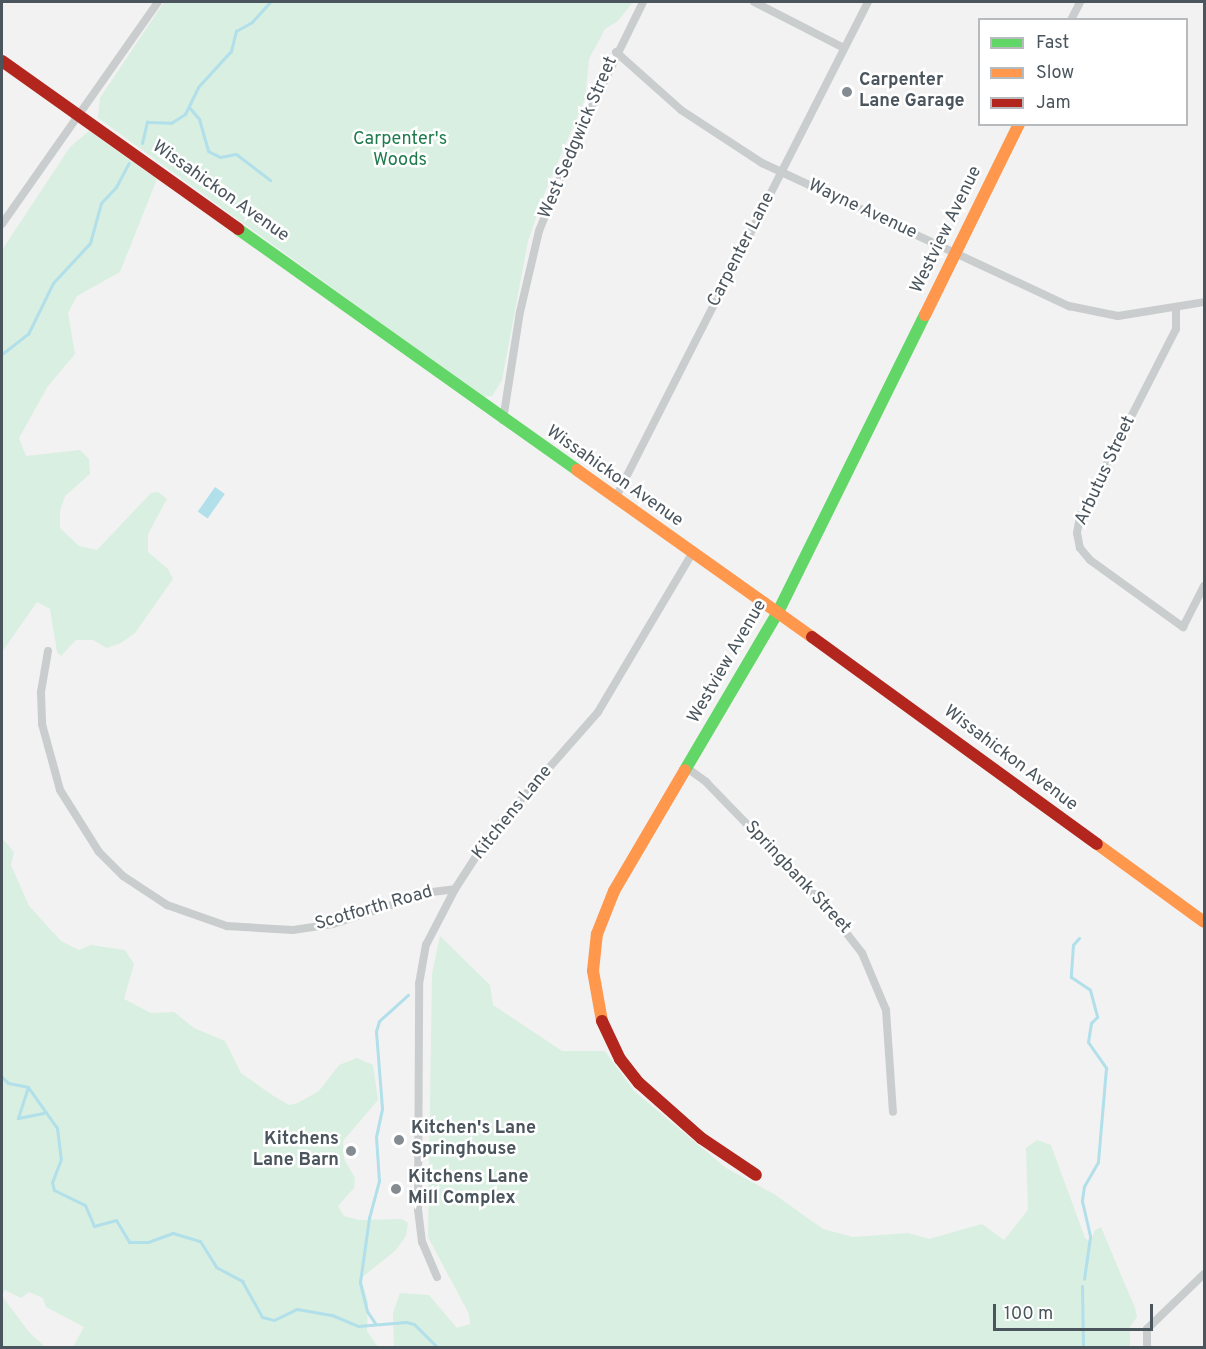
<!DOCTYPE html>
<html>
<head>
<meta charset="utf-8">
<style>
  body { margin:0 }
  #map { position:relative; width:1206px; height:1349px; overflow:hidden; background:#f2f2f2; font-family:Overpass,sans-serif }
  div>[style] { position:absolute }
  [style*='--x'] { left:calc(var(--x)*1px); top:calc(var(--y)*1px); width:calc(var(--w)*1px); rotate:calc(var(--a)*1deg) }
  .green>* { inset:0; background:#d9efe1 }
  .water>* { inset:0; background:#b1dfea; transform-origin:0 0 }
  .stream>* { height:3px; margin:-1.5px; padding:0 1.5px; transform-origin:1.5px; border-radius:1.5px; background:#b1dfea }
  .street>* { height:8px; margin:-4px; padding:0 4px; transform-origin:4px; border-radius:4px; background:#cacdce }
  .fast>* { height:12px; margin:-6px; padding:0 6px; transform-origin:6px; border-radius:6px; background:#63d668 }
  .slow>* { height:12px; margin:-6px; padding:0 6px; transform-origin:6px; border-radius:6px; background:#ff974d }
  .jam>* { height:12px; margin:-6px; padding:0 6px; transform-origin:6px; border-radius:6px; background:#b3261e }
  .dots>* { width:16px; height:16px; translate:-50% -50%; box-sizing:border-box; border:3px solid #fff; border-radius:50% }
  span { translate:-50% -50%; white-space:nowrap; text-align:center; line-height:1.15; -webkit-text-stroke:5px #fff; paint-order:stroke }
  .poi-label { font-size:18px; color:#4a555d; font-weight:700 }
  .left { translate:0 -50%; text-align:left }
  .right { translate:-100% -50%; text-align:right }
  .street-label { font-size:18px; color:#4a555d }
  .park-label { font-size:18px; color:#1f7b4b }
  .frame { position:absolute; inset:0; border:3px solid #4a555d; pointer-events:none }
  .legend { position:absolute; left:978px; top:18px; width:210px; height:108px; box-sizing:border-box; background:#fff; border:2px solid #b7bbbe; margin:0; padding:8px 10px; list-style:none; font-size:18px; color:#4a555d }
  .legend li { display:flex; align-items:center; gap:12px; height:30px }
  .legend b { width:30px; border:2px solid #b7bbbe }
  .scale { position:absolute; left:993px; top:1304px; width:160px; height:27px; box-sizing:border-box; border:3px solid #4a555d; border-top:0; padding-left:8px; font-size:18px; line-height:21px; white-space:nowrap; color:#4a555d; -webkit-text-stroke:4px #fff; paint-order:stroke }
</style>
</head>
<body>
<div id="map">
  <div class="green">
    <div style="clip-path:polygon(164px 2px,633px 2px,618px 21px,605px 29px,589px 59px,585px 99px,545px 192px,528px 241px,502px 380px,492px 396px,483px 397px,98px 118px,100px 98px)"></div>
    <div style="clip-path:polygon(89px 131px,157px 179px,120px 272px,77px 296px,68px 313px,75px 354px,48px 386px,19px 438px,26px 456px,80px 450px,89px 459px,90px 474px,65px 496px,60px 511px,60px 528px,79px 546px,97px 550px,151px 493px,158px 492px,167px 499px,148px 534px,148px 552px,168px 569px,173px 579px,135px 633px,121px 643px,107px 648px,93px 640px,76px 640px,61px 656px,57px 652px,50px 609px,37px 602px,2px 652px,2px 250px,70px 147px)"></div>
    <div style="clip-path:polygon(2px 838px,14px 852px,11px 865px,29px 906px,61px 941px,79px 950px,91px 945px,125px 950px,134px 964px,124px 999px,151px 1013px,174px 1012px,194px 1028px,225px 1041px,241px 1073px,272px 1095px,289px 1105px,298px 1103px,319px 1091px,339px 1065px,357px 1058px,373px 1065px,378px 1100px,343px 1141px,344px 1159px,355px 1178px,354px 1188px,338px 1206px,344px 1216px,359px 1220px,402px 1219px,408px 1223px,406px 1236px,395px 1251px,361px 1278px,368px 1302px,367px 1331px,378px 1347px,73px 1347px,84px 1327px,46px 1307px,43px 1298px,29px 1292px,21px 1298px,5px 1290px,2px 1295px)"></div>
    <div style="clip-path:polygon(440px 936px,490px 985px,493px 1005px,562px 1051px,605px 1051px,634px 1091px,726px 1168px,774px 1194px,823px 1229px,853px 1237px,908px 1233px,929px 1239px,982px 1224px,1004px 1240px,1028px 1210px,1026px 1148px,1037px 1140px,1051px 1145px,1085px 1238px,1091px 1242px,1095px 1230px,1101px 1227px,1135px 1308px,1137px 1317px,1130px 1327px,1130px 1347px,394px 1347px,393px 1313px,400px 1293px,429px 1295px,457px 1328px,470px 1324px,469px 1314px,428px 1237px,432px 974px)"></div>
    <div style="clip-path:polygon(2px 1296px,29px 1332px,45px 1347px,2px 1347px)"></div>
  </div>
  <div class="water">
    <div style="left:215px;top:487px;width:12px;height:30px;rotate:35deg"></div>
  </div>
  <div class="stream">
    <div style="--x:189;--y:107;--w:16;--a:50"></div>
    <div style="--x:199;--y:119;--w:33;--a:74"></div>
    <div style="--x:208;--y:151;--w:13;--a:27"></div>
    <div style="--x:220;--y:157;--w:16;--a:-11"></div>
    <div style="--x:236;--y:154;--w:43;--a:37.4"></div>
    <div style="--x:142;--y:143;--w:22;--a:-77"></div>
    <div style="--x:147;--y:122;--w:24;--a:2"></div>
    <div style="--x:171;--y:123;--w:17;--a:-33"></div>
    <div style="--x:185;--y:114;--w:30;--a:-64"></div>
    <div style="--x:198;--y:87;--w:49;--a:-47.5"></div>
    <div style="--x:231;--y:51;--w:21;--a:-76"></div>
    <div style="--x:236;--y:31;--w:18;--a:-29"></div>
    <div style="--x:252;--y:22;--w:27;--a:-48"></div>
    <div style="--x:2;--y:354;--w:33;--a:-38"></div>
    <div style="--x:28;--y:334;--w:57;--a:-63.9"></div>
    <div style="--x:53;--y:283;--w:54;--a:-47.2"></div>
    <div style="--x:90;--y:243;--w:41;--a:-74.6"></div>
    <div style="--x:101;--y:203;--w:22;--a:-47"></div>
    <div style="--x:116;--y:187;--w:27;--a:-62"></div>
    <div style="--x:1079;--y:938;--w:9;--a:131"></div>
    <div style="--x:1073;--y:945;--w:32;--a:94"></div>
    <div style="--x:1071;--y:977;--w:23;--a:34"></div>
    <div style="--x:1090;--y:990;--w:28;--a:75"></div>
    <div style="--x:1097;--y:1017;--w:8;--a:135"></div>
    <div style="--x:1091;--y:1023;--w:19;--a:99"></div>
    <div style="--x:1088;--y:1042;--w:32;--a:55"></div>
    <div style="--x:1106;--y:1068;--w:94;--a:94.9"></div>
    <div style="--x:1098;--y:1162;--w:28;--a:120"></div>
    <div style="--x:1084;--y:1186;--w:15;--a:98"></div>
    <div style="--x:1082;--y:1201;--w:37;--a:77"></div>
    <div style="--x:1090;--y:1237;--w:42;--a:98.1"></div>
    <div style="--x:2;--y:1077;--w:8;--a:45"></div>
    <div style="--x:8;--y:1083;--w:20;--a:11"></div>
    <div style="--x:28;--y:1087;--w:50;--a:54.7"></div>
    <div style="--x:57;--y:1128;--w:31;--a:83"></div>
    <div style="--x:61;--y:1159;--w:25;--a:111"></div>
    <div style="--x:52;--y:1182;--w:8;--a:76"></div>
    <div style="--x:54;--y:1190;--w:34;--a:26"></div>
    <div style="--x:85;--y:1205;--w:23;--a:67"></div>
    <div style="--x:94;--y:1226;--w:23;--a:-15"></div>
    <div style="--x:116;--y:1220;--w:26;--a:59"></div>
    <div style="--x:129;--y:1242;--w:19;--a:0"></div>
    <div style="--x:148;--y:1242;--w:27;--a:-20"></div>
    <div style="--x:173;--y:1233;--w:28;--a:17"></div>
    <div style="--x:200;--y:1241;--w:31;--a:58"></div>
    <div style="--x:216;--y:1267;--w:30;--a:28"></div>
    <div style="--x:242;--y:1281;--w:41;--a:60.9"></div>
    <div style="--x:262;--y:1317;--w:12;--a:14"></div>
    <div style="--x:274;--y:1320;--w:25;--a:-26"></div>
    <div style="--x:297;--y:1309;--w:36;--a:10"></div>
    <div style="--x:332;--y:1315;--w:28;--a:23"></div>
    <div style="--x:358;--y:1326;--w:48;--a:-4.8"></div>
    <div style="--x:406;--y:1322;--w:8;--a:14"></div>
    <div style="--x:414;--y:1324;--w:34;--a:45"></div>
    <div style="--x:28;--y:1087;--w:33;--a:108"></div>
    <div style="--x:18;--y:1118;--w:26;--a:-11"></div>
    <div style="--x:1082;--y:1286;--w:62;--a:89.1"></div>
    <div style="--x:375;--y:1323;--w:14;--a:-124"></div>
    <div style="--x:367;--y:1311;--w:30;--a:-104"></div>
    <div style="--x:360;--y:1282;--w:65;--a:-82"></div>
    <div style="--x:369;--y:1218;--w:38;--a:-75"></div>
    <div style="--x:379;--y:1181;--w:44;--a:-93.9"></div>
    <div style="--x:376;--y:1137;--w:30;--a:-78"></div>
    <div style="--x:382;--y:1108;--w:77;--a:-94.5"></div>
    <div style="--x:376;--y:1031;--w:10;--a:-73"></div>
    <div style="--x:379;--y:1021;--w:39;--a:-42"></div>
  </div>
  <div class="street">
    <div style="--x:754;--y:2;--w:101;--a:27.1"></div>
    <div style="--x:1071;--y:20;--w:20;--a:-63"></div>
    <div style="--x:616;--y:52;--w:87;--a:41.7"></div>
    <div style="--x:681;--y:110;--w:97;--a:33.2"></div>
    <div style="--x:762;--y:163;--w:339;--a:25"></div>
    <div style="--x:1069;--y:306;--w:50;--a:11.5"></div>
    <div style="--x:1118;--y:316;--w:87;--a:-9.2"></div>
    <div style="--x:2;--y:224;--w:271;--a:-54.9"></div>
    <div style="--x:1176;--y:308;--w:21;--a:90"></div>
    <div style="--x:1176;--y:329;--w:211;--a:117.1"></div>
    <div style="--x:1080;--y:517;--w:16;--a:101"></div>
    <div style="--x:1077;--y:533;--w:15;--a:79"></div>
    <div style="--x:1080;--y:548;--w:16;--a:50"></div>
    <div style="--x:1090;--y:560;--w:115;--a:35.8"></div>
    <div style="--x:1183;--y:627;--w:46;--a:-62.9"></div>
    <div style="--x:503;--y:420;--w:109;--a:-81.1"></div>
    <div style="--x:520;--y:312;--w:83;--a:-76.8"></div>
    <div style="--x:539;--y:231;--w:95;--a:-68.3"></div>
    <div style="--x:574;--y:143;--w:157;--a:-63.9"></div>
    <div style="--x:615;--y:499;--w:558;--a:-63.02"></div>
    <div style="--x:48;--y:651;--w:42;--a:99.7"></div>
    <div style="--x:41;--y:692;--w:32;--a:88"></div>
    <div style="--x:42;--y:724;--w:68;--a:74.7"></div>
    <div style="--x:60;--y:790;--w:73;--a:57.8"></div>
    <div style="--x:99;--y:852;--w:34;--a:45"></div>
    <div style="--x:123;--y:876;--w:53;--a:33.4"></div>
    <div style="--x:167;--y:905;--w:64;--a:19.3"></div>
    <div style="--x:227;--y:926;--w:66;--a:3.5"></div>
    <div style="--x:293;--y:930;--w:40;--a:-8.5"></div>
    <div style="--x:333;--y:924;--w:104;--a:-17.9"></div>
    <div style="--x:432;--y:892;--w:23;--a:-7"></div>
    <div style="--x:687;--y:768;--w:24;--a:36"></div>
    <div style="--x:706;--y:782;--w:162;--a:45.8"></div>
    <div style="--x:819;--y:898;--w:70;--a:52"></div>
    <div style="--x:862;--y:953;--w:62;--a:67.2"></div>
    <div style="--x:886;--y:1010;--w:102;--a:86.1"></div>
    <div style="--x:437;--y:1277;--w:38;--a:-113"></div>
    <div style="--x:422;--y:1242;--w:32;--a:-97"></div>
    <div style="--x:418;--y:1210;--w:226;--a:-89.7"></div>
    <div style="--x:419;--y:984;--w:40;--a:-80"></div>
    <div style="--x:426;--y:945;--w:63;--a:-62.6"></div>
    <div style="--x:455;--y:889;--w:64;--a:-57.1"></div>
    <div style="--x:490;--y:835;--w:164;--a:-48.7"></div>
    <div style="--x:598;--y:712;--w:184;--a:-59.3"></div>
    <div style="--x:1147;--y:1348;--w:19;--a:-90"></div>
    <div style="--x:1147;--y:1329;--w:79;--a:-44"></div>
  </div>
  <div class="fast">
    <div style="--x:238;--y:229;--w:416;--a:35.4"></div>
    <div style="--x:685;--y:770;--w:181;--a:-59.5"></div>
    <div style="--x:777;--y:614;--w:334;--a:-63.7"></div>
  </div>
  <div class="slow">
    <div style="--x:925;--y:315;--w:213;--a:-63.8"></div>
    <div style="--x:577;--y:470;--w:288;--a:35.4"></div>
    <div style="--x:1097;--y:844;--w:132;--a:36.1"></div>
    <div style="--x:602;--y:1021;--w:51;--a:-100.2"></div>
    <div style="--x:593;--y:971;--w:37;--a:-84"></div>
    <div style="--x:597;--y:934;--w:46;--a:-68.4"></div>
    <div style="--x:614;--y:891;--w:140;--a:-59.6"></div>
  </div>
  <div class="jam">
    <div style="--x:2;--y:61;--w:290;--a:35.4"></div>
    <div style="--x:812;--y:637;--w:352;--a:36"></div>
    <div style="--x:602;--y:1021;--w:42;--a:64.7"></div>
    <div style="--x:620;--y:1059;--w:31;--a:52"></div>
    <div style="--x:639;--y:1083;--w:83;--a:41.6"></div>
    <div style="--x:701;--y:1138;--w:66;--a:33.9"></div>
  </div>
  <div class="dots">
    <div style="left:847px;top:92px;background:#858c91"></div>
    <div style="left:399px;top:1140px;background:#858c91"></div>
    <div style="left:351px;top:1151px;background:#858c91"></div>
    <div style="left:396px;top:1189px;background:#858c91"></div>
  </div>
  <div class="poi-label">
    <span class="left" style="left:859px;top:92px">Carpenter<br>Lane Garage</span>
    <span class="left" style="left:411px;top:1140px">Kitchen's Lane<br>Springhouse</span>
    <span class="right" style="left:339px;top:1151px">Kitchens<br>Lane Barn</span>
    <span class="left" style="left:408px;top:1189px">Kitchens Lane<br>Mill Complex</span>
  </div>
  <div class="street-label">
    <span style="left:579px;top:138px;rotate:-67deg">West Sedgwick Street</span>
    <span style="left:220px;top:192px;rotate:35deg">Wissahickon Avenue</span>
    <span style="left:862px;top:210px;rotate:25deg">Wayne Avenue</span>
    <span style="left:947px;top:230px;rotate:-64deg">Westview Avenue</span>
    <span style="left:742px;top:250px;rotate:-63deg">Carpenter Lane</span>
    <span style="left:1106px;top:471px;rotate:-65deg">Arbutus Street</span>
    <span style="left:614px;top:477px;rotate:35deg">Wissahickon Avenue</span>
    <span style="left:728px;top:662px;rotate:-60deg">Westview Avenue</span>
    <span style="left:1010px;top:759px;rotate:37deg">Wissahickon Avenue</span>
    <span style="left:513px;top:813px;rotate:-51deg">Kitchens Lane</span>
    <span style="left:797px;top:878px;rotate:47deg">Springbank Street</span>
    <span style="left:374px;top:909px;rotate:-16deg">Scotforth Road</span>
  </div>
  <div class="park-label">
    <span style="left:400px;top:151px">Carpenter's<br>Woods</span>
  </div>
  <div class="frame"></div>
  <ul class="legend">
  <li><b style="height:8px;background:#63d668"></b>Fast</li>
  <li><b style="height:8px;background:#ff974d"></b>Slow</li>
  <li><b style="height:8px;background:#b3261e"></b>Jam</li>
  </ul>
  <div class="scale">100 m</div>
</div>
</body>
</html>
